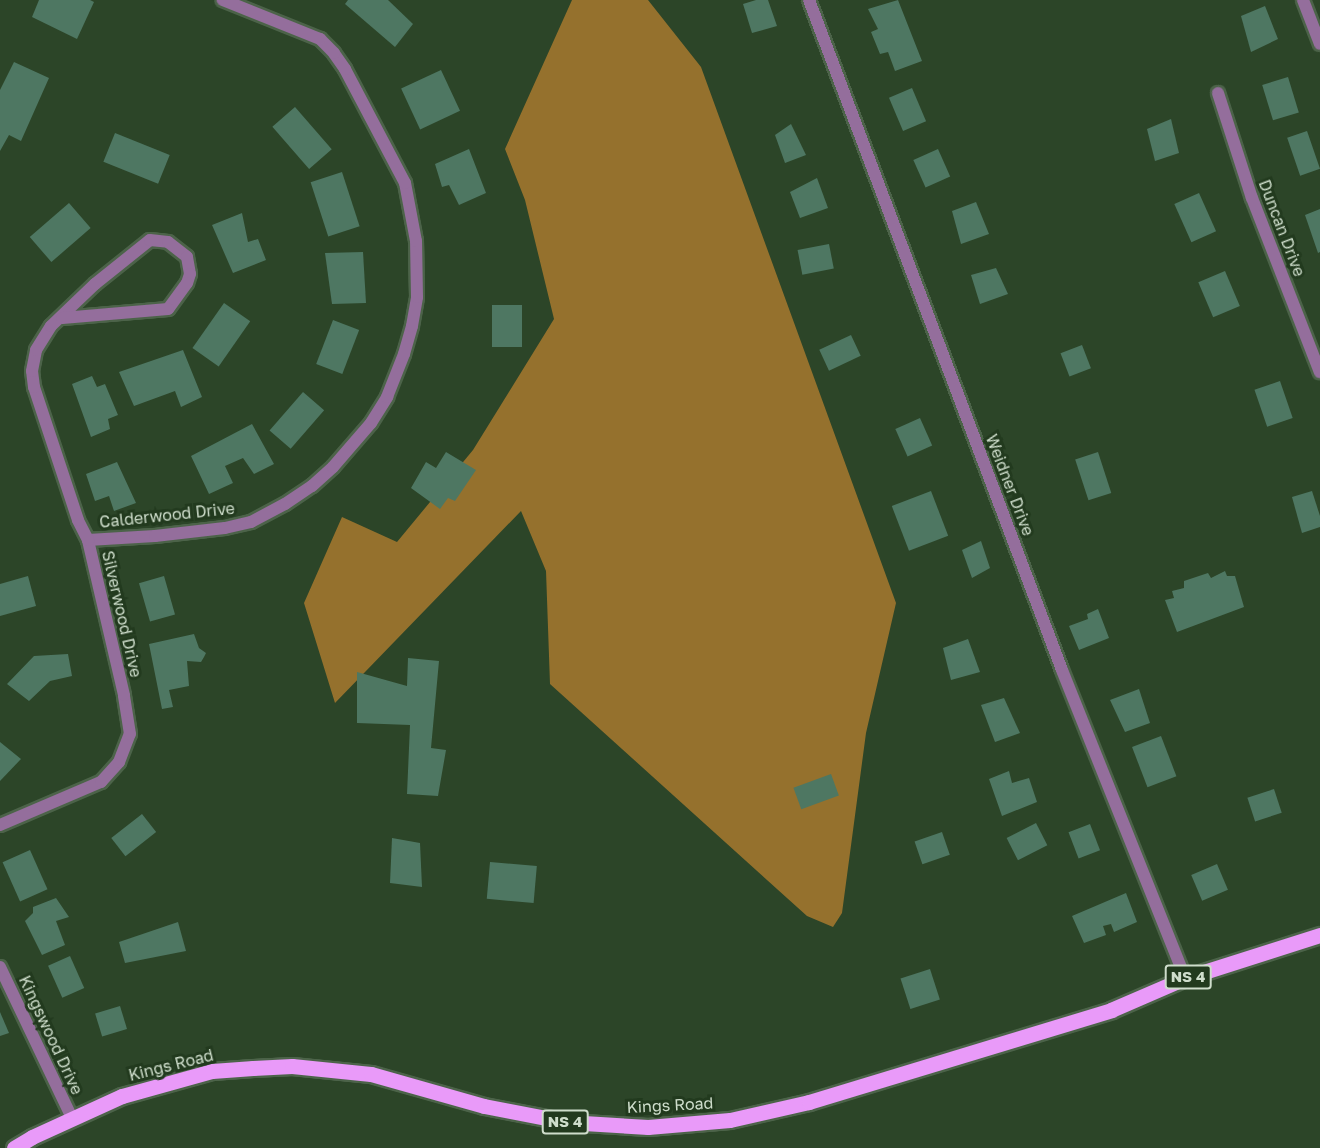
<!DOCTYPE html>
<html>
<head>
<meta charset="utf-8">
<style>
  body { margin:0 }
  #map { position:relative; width:1320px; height:1148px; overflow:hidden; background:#2c4528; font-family:"Golos Text",sans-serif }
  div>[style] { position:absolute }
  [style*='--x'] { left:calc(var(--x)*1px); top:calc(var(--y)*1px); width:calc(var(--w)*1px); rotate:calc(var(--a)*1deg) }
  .forest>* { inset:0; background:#95712d }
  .building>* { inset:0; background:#4e7762; transform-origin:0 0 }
  .roads { filter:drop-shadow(2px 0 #4c6349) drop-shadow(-2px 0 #4c6349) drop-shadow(0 2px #4c6349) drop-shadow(0 -2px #4c6349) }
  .street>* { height:12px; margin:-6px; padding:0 6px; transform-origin:6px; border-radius:6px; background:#946e9c }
  .primary>* { height:15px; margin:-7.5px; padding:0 7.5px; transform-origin:7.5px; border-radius:7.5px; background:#e99af9 }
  span { translate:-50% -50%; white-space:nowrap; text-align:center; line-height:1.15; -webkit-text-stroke:6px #223a1e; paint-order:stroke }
  .shield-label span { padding:2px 4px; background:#223a1e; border:2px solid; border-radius:4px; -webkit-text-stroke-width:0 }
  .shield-label { font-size:15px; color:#ceddcb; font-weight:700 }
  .street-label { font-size:16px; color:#ceddcb }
</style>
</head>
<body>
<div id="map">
  <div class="forest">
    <div style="clip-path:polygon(572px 0,648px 0,701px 67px,896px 603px,866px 733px,842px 913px,833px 927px,807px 916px,550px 684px,546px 571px,521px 511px,335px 703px,304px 603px,342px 517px,397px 542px,473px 450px,554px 319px,525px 200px,505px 149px)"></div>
  </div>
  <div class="building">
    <div style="clip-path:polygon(39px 0,90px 0,94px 2px,77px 39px,32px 17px)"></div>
    <div style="clip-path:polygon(348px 0,388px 0,413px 24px,395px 47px,345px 4px)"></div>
    <div style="clip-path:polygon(756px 0,768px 0,777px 26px,752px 33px,743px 4px)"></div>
    <div style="clip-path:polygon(898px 0,922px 61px,895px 71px,888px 52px,880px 54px,871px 32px,878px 29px,868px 9px)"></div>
    <div style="clip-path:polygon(1265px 6px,1278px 39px,1251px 52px,1241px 16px)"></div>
    <div style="clip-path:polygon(14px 62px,49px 78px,21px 141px,9px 135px,0 151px,0 90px)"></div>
    <div style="left:441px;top:70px;width:45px;height:44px;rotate:65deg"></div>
    <div style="left:1288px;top:77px;width:37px;height:27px;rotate:73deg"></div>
    <div style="left:912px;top:88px;width:36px;height:25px;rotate:67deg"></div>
    <div style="left:295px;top:107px;width:56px;height:30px;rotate:49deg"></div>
    <div style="clip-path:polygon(1171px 119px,1179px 153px,1155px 161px,1147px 129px)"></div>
    <div style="clip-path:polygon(791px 124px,806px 155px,785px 163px,775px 135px)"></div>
    <div style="left:1307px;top:131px;width:40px;height:21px;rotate:71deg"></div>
    <div style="left:115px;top:133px;width:59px;height:31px;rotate:22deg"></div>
    <div style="clip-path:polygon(469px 149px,486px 193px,459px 205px,449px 185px,442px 187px,435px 164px)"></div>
    <div style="left:938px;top:149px;width:30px;height:27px;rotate:66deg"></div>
    <div style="left:342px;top:172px;width:57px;height:33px;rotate:72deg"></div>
    <div style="clip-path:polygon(817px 178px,828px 208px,800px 218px,790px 192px)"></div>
    <div style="left:1199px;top:193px;width:42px;height:27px;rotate:66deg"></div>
    <div style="clip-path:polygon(976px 202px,989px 234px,961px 244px,952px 211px)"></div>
    <div style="left:69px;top:203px;width:33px;height:52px;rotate:49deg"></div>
    <div style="clip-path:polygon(1320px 209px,1320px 252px,1318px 253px,1305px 215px)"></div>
    <div style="clip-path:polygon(242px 213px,248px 242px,258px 239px,266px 260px,233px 273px,212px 225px)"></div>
    <div style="left:829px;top:244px;width:25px;height:32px;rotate:79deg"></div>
    <div style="clip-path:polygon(363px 252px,366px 303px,332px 304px,325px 253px)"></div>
    <div style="clip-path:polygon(996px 268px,1008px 294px,980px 304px,971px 275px)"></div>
    <div style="left:1225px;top:271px;width:38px;height:29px;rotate:67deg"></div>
    <div style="left:224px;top:303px;width:32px;height:55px;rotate:35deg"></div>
    <div style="left:492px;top:305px;width:30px;height:42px"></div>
    <div style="left:333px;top:320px;width:28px;height:47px;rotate:21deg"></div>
    <div style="left:851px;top:335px;width:23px;height:35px;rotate:65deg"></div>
    <div style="left:1082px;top:345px;width:25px;height:23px;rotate:69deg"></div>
    <div style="clip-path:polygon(183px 350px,202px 397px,181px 407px,175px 391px,134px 406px,119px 372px)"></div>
    <div style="clip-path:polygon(92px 376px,97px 387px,105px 384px,118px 415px,108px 419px,110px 429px,91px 437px,72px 384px)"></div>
    <div style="left:1280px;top:381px;width:39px;height:27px;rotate:71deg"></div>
    <div style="left:303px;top:392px;width:28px;height:51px;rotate:41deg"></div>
    <div style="left:920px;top:418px;width:30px;height:27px;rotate:66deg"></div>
    <div style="clip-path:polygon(252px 424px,274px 464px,254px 474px,243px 458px,225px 466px,233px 483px,209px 494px,191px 456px)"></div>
    <div style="clip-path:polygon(446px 452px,476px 470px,455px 501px,448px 498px,440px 509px,411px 488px,426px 462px,436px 468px)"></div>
    <div style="left:1098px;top:452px;width:43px;height:24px;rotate:72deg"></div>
    <div style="clip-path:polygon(117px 462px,136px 503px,114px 511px,109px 496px,95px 501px,86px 474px)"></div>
    <div style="left:931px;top:491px;width:48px;height:42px;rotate:69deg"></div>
    <div style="clip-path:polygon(1312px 491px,1320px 516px,1320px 527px,1302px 533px,1292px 497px)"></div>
    <div style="clip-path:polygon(981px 541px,990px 568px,972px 578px,962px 550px)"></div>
    <div style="clip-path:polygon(1225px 571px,1227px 576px,1235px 576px,1244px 607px,1177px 632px,1165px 600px,1174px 598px,1172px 591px,1184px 588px,1184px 581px,1208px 573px,1211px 578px)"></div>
    <div style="clip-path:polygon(28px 576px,36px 606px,0 616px,0 584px)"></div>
    <div style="left:164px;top:576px;width:40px;height:26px;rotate:74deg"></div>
    <div style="clip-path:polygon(1098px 609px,1109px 638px,1079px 650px,1069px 626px,1088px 619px,1087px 614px)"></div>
    <div style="clip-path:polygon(194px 634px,199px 648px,206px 653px,204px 657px,201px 662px,187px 661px,189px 686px,169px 690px,173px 707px,162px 709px,149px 644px)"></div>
    <div style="clip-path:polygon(968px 639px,980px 672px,951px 680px,943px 648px)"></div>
    <div style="clip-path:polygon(68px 654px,72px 676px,50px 681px,29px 701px,7px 684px,34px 656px)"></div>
    <div style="clip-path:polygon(408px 658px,439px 661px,431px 748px,446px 750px,438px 796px,407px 794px,410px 725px,357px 723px,357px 672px,407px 686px)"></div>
    <div style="clip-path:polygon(1139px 689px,1150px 723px,1125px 732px,1110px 700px)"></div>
    <div style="clip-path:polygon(1004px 698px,1020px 733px,995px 742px,981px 705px)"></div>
    <div style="left:1161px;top:736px;width:43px;height:31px;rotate:69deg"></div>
    <div style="clip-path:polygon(0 742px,21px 759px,0 781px)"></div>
    <div style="clip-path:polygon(1009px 771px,1012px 783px,1029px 778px,1037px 802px,1002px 816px,989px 779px)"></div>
    <div style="left:831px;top:774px;width:23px;height:40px;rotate:70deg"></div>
    <div style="left:1274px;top:789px;width:25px;height:28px;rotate:72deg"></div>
    <div style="left:142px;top:814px;width:23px;height:39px;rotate:52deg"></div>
    <div style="left:1036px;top:823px;width:25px;height:33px;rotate:63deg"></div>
    <div style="left:1090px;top:824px;width:28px;height:23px;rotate:69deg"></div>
    <div style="left:942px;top:832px;width:24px;height:29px;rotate:71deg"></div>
    <div style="clip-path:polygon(392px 838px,420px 843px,422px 887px,390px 883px)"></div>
    <div style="left:30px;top:850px;width:43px;height:30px;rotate:66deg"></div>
    <div style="left:490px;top:862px;width:47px;height:37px;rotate:5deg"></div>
    <div style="left:1217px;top:864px;width:28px;height:28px;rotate:67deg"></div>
    <div style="clip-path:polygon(1126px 893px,1137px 922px,1114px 932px,1111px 924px,1103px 926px,1106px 935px,1084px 943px,1072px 916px)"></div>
    <div style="clip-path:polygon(56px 898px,69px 917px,56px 921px,65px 945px,42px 955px,25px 921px,33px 913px,33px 907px)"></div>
    <div style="clip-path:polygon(178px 922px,186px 951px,125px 963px,119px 942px)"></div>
    <div style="left:70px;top:956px;width:35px;height:24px;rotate:66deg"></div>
    <div style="left:930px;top:969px;width:32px;height:31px;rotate:72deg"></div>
    <div style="left:120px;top:1006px;width:24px;height:26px;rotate:73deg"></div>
    <div style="clip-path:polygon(0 1012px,9px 1033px,0 1036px)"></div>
  </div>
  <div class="roads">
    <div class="street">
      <div style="--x:809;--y:0;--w:716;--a:69.31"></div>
      <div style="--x:1062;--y:670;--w:332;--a:68.2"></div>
      <div style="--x:1303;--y:0;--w:47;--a:68.9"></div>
      <div style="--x:1218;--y:93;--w:110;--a:72.1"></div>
      <div style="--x:1252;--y:198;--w:187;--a:68.7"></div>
      <div style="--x:88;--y:540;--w:67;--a:-3.4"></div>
      <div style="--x:155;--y:536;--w:70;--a:-6.5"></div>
      <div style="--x:225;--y:528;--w:27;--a:-13"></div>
      <div style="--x:251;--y:522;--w:38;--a:-28"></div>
      <div style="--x:285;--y:504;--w:32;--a:-34"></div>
      <div style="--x:312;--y:486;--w:28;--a:-42"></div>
      <div style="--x:333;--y:467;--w:58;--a:-49.2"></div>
      <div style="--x:371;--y:423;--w:31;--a:-58"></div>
      <div style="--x:387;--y:397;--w:46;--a:-68.4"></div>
      <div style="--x:404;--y:354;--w:29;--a:-74"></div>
      <div style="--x:412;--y:326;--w:29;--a:-80"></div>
      <div style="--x:417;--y:297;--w:56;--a:-91"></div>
      <div style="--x:416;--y:241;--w:59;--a:-100.7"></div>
      <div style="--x:405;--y:183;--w:129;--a:-117.8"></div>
      <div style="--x:345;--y:69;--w:19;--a:-125"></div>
      <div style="--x:334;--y:53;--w:20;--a:-135"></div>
      <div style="--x:320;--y:39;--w:105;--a:-158.1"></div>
      <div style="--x:0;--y:825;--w:110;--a:-23.1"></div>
      <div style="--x:101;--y:782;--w:27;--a:-48"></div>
      <div style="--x:119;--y:762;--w:30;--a:-69"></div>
      <div style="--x:130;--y:734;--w:39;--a:-99"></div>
      <div style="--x:124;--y:695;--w:159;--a:-103.1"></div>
      <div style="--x:88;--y:540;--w:22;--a:-117"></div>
      <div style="--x:78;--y:520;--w:140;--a:-108.3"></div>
      <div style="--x:34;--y:387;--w:16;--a:-97"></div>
      <div style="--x:32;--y:371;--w:21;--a:-79"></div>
      <div style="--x:36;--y:350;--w:28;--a:-58"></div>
      <div style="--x:51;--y:326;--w:61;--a:-43.7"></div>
      <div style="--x:95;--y:284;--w:70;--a:-38.7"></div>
      <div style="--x:150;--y:240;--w:18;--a:6"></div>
      <div style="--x:168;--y:242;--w:24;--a:38"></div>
      <div style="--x:187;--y:257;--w:17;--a:80"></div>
      <div style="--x:190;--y:274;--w:9;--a:108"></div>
      <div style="--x:187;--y:283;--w:32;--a:126"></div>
      <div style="--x:168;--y:309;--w:106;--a:175.1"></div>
      <div style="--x:0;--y:967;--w:167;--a:64.5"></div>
    </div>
    <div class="primary">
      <div style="--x:14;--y:1148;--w:21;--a:-31"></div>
      <div style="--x:32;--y:1137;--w:99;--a:-24.5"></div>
      <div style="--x:122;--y:1096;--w:93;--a:-15.5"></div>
      <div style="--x:212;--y:1071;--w:41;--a:-4.2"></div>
      <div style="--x:253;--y:1068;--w:39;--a:-3"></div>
      <div style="--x:292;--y:1066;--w:79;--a:5.8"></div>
      <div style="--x:371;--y:1074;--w:117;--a:15.8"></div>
      <div style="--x:484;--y:1106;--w:85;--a:10.9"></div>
      <div style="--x:567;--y:1122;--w:81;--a:3.5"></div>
      <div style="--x:648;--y:1127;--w:82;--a:-4.9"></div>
      <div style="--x:730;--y:1120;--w:81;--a:-12.8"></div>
      <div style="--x:809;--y:1102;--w:316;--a:-16.9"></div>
      <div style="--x:1111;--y:1010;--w:81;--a:-23.4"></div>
      <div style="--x:1185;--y:978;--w:142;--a:-17.7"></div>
    </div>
  </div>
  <div class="shield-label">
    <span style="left:1188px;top:977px">NS 4</span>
    <span style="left:565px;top:1122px">NS 4</span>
  </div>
  <div class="street-label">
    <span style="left:1282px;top:228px;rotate:69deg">Duncan Drive</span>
    <span style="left:1010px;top:485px;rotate:69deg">Weidner Drive</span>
    <span style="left:167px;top:515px;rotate:-6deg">Calderwood Drive</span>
    <span style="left:122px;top:614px;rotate:77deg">Silverwood Drive</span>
    <span style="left:51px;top:1035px;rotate:65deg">Kingswood Drive</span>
    <span style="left:171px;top:1065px;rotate:-14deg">Kings Road</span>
    <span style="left:670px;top:1105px;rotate:-3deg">Kings Road</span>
  </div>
</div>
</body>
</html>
